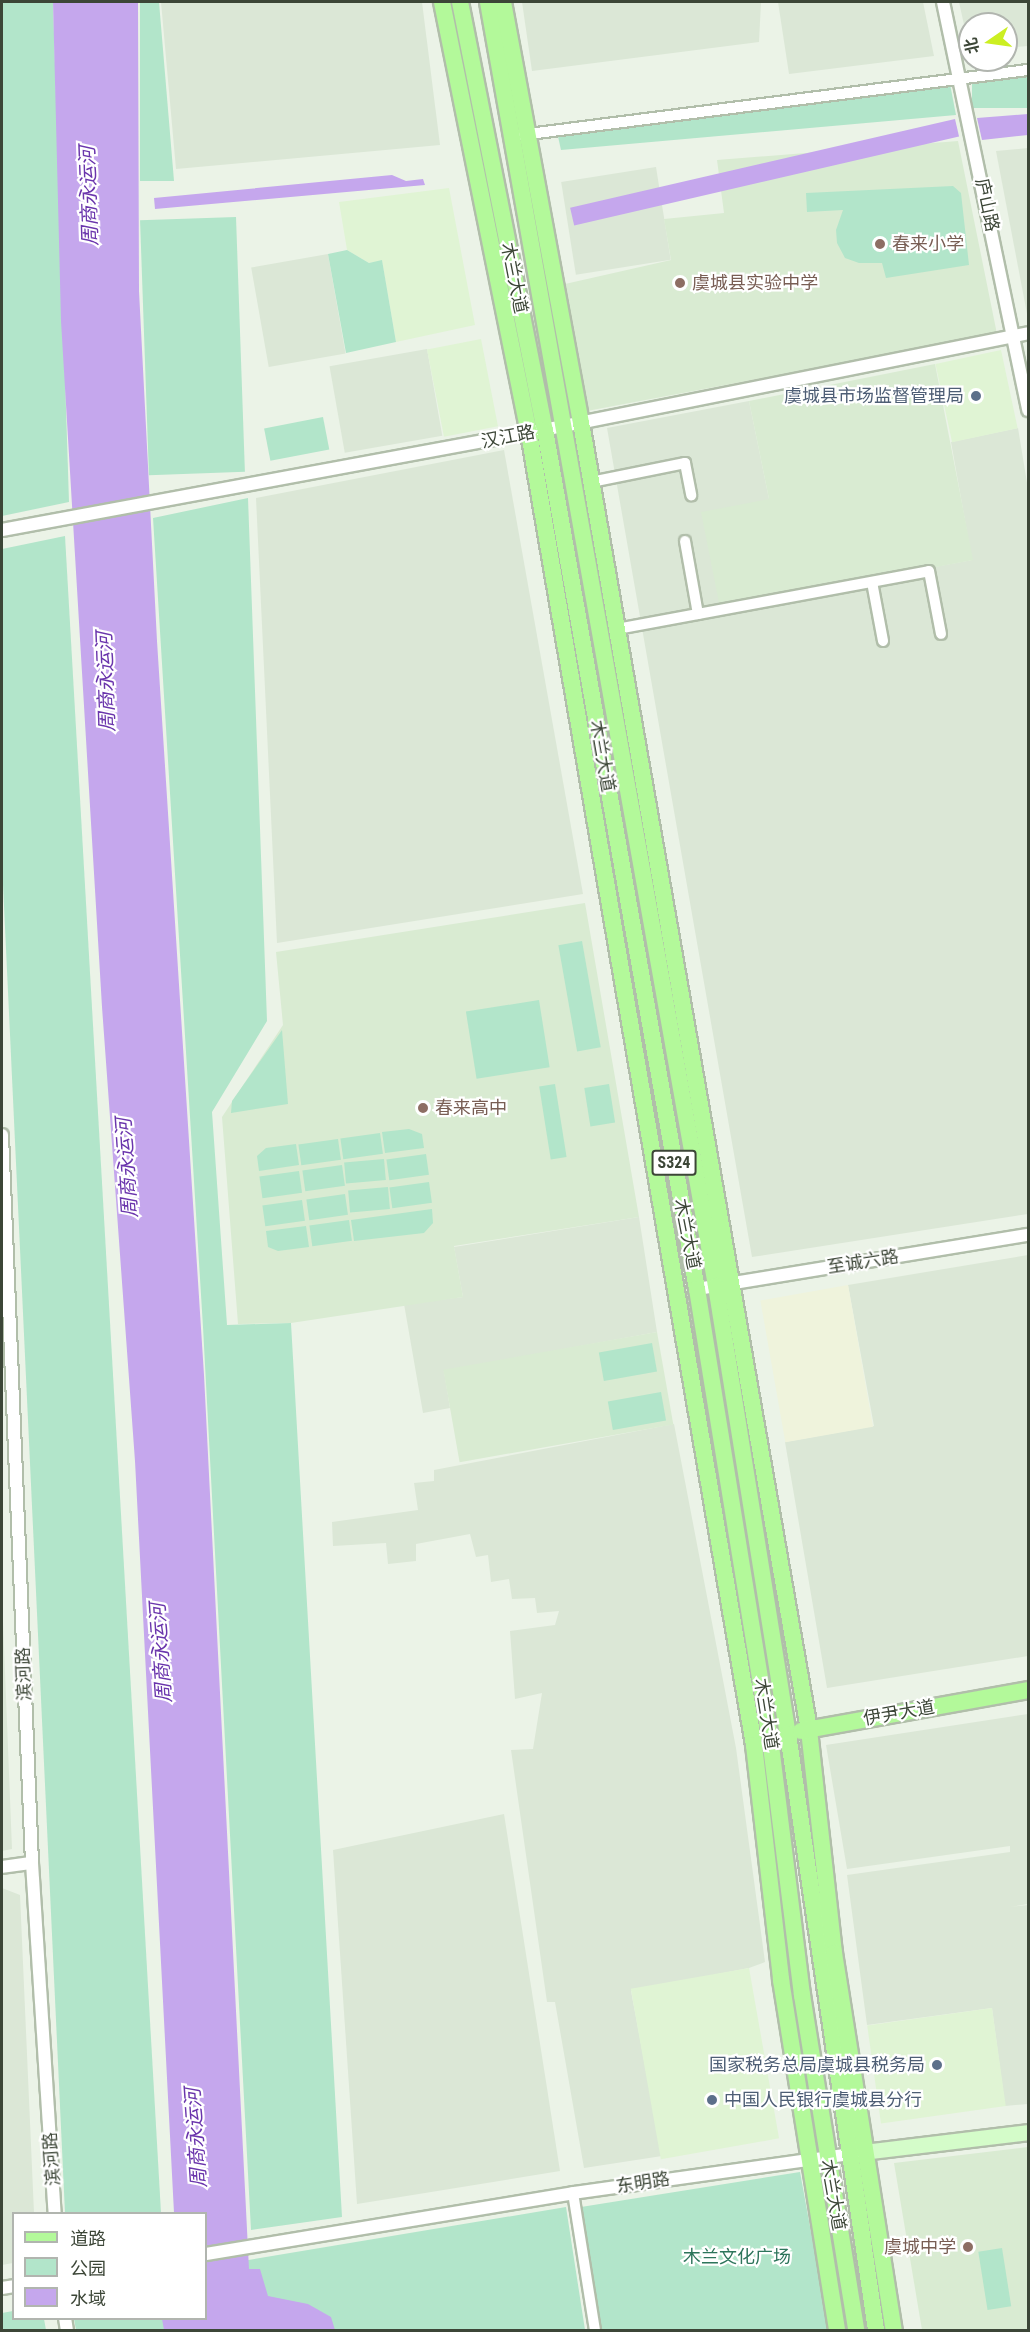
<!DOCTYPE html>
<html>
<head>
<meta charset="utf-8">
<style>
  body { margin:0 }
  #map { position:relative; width:1030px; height:2332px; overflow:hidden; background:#ebf3e7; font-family:"Roboto Condensed","Noto Sans SC",sans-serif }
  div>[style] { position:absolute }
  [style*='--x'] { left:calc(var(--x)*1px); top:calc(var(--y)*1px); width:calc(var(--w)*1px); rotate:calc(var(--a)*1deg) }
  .residential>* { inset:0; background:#dbe7d6; transform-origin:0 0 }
  .commercial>* { inset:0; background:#e0f4d4; transform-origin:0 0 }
  .education>* { inset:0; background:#d9ebd2; transform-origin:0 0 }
  .medical>* { inset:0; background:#eff3dc; transform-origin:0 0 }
  .green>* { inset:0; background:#b2e5ca; transform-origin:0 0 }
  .water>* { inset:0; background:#c5a7ed; transform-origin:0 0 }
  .roads { filter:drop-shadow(2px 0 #b1beaa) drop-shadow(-2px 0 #b1beaa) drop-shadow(0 2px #b1beaa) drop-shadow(0 -2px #b1beaa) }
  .minor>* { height:10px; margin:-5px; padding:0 5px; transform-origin:5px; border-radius:5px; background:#fff }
  .tertiary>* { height:12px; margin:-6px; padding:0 6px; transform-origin:6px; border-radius:6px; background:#fff }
  .secondary>* { height:15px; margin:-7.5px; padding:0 7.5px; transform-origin:7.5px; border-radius:7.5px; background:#d4fcc9 }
  .primary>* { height:16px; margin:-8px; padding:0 8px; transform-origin:8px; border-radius:8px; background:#b3f99a }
  .dots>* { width:16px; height:16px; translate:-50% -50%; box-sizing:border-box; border:3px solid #fff; border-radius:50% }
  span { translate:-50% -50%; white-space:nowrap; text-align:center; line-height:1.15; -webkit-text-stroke:4.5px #fff; paint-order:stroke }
  .shield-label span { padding:2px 4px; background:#fff; border:2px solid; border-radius:4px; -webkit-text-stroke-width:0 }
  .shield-label { font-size:16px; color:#3c4637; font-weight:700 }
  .street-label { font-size:18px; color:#3c4637 }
  .education-label { font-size:18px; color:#785e54 }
  .left { translate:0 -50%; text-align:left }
  .right { translate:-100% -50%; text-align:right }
  .service-label { font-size:18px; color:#4e5e75 }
  .park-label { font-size:18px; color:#2d755b }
  .water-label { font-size:20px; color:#6a35ac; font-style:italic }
  .frame { position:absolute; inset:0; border:3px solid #3c4637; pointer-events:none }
  .legend { position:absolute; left:12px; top:2212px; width:195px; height:108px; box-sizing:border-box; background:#fff; border:2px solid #b1b5af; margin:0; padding:8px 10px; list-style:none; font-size:18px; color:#3c4637 }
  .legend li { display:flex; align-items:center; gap:12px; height:30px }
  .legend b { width:30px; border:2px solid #b1b5af }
  .north { position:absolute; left:958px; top:12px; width:60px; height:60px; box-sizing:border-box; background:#fff; border:2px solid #b1b5af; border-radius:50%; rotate:257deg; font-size:16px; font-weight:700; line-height:24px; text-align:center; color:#3c4637 }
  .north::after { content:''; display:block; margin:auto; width:21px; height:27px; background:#ccef22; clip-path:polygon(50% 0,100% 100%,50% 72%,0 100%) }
</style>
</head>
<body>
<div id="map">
  <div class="residential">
    <div style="clip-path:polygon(161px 2px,422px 2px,440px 145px,176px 169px)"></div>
    <div style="clip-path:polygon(522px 2px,761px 2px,759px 42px,532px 71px)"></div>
    <div style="clip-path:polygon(778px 2px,923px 2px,934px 56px,789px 74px)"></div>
    <div style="clip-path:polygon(959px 2px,1028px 2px,1028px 46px,1006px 48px,1006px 24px,970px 24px,970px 52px)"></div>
    <div style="clip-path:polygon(1028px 148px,1028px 319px,996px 151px)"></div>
    <div style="left:656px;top:167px;width:94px;height:96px;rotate:81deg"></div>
    <div style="left:328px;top:254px;width:101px;height:78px;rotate:80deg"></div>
    <div style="left:427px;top:349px;width:88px;height:99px;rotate:80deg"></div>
    <div style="clip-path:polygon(749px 401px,769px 499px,832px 586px,972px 560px,951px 442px,1018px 428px,1028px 489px,1028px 1214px,752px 1257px,607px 428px)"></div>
    <div style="clip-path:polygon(504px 450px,583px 894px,277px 943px,256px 498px)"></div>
    <div style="clip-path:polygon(639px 1217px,657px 1332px,444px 1371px,450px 1408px,423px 1413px,404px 1304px,463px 1297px,454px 1247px)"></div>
    <div style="clip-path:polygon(1028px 1255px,1028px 1656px,827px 1688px,785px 1442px,874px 1426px,848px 1285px)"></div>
    <div style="clip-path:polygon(674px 1424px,736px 1748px,765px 1962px,749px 1968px,631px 1991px,662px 2156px,584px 2168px,555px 2002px,547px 2002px,511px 1750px,533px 1749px,542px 1693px,515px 1699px,510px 1631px,555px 1625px,559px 1611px,537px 1613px,535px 1598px,512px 1599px,509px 1579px,491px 1582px,488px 1555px,476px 1557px,470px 1534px,416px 1544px,416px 1561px,388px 1564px,386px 1543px,333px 1546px,332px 1522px,418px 1510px,414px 1483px,434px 1481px,434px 1470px)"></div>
    <div style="clip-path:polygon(2px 1596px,12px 1849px,2px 1851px)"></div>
    <div style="clip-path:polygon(1028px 1714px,1028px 1904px,1010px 1907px,1028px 1905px,1028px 2104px,1005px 2106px,992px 2008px,867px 2025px,847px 1875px,1010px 1852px,1010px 1846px,847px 1869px,826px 1745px)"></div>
    <div style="clip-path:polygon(504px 1814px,560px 2171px,357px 2204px,333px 1850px)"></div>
    <div style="clip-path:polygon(2px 1888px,20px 1895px,34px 2213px,14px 2214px,13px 2263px,2px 2265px)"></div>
  </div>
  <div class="commercial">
    <div style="clip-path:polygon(449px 188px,475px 325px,396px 342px,382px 261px,369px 263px,347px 250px,339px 202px)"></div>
    <div style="left:481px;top:339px;width:89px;height:55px;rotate:79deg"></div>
    <div style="left:1001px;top:350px;width:80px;height:67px;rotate:78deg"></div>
    <div style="left:749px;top:1968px;width:173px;height:120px;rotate:80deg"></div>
    <div style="left:992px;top:2008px;width:99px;height:126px;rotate:82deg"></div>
  </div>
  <div class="education">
    <div style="clip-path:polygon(958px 141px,997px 334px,587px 411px,565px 284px,671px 260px,664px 219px,724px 213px,717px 160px)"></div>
    <div style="clip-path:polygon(935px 364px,973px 560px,720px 608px,701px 512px,769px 499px,749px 401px)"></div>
    <div style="clip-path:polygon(585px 903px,639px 1217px,454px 1246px,463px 1297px,291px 1323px,238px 1324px,222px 1117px,283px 1025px,276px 952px)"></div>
    <div style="left:657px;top:1332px;width:94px;height:217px;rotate:80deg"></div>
    <div style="clip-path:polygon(1028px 2147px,1028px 2330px,922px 2330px,894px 2163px)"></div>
  </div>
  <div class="medical">
    <div style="left:848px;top:1285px;width:144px;height:89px;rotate:80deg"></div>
  </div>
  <div class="green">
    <div style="clip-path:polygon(2px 2px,53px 2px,69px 502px,2px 516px)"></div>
    <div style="clip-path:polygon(140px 2px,159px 2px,174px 181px,140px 181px)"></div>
    <div style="left:1028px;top:75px;width:33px;height:56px;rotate:90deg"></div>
    <div style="clip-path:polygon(950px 84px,956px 115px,561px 150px,557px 132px)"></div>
    <div style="clip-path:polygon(953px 186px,961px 193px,969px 265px,886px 278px,882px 263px,859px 263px,845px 258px,837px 243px,836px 230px,843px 210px,807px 212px,806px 193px)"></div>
    <div style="left:236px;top:217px;width:255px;height:96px;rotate:88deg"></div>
    <div style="clip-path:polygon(347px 250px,369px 263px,382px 260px,396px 342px,346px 353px,328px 254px)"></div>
    <div style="left:323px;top:417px;width:33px;height:60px;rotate:79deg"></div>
    <div style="clip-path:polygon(248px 498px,267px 1021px,212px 1112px,227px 1325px,291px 1323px,342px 2217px,251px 2230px,203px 1327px,153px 518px)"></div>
    <div style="clip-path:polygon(65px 536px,161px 2213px,65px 2213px,2px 863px,2px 549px)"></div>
    <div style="left:582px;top:941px;width:108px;height:24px;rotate:80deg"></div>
    <div style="left:539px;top:1000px;width:68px;height:74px;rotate:81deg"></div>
    <div style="clip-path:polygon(282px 1030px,288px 1104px,231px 1113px,232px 1101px)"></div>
    <div style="left:555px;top:1084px;width:74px;height:16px;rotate:81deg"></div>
    <div style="left:609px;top:1084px;width:39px;height:25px;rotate:81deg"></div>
    <div style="clip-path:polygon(409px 1129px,422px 1134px,424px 1148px,385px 1153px,382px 1132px)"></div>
    <div style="left:380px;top:1133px;width:21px;height:40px;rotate:82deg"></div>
    <div style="left:338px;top:1139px;width:21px;height:40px;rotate:82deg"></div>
    <div style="clip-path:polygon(296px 1144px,299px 1165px,259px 1171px,257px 1156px,266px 1148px)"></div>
    <div style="left:426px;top:1154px;width:21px;height:40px;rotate:82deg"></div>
    <div style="left:384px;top:1159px;width:21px;height:40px;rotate:85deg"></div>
    <div style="left:342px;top:1165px;width:21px;height:40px;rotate:82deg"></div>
    <div style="left:299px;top:1171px;width:22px;height:40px;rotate:82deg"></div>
    <div style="left:429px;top:1182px;width:21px;height:40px;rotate:82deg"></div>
    <div style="left:388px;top:1187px;width:22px;height:40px;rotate:85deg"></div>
    <div style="left:345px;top:1194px;width:21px;height:39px;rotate:82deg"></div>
    <div style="left:302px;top:1200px;width:21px;height:40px;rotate:82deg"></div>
    <div style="clip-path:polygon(432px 1209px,433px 1223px,424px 1233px,354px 1241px,351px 1220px)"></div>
    <div style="left:349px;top:1220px;width:21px;height:40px;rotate:82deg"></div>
    <div style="clip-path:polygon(306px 1226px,309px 1247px,278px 1251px,268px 1247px,266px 1231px)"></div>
    <div style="left:652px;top:1343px;width:29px;height:54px;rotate:80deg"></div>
    <div style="left:661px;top:1392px;width:29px;height:54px;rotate:80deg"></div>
    <div style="clip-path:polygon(800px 2172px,829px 2330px,601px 2330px,581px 2207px)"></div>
    <div style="clip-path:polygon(566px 2207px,585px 2330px,76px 2330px,74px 2319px,206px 2318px,206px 2267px)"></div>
    <div style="left:1002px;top:2248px;width:59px;height:24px;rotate:81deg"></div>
    <div style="clip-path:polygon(13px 2311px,14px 2318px,44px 2319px,46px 2330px,2px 2330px,2px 2313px)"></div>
  </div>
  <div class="water">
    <div style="clip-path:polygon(53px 2px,138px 2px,139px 291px,157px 641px,204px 1375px,249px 2269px,260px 2269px,268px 2296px,308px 2304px,331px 2317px,335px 2330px,164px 2330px,162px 2319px,206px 2318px,206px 2214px,174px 2213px,135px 1461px,102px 1007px,61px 321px)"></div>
    <div style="clip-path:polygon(1028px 114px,1028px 135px,982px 140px,977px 118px)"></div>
    <div style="left:955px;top:119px;width:18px;height:395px;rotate:77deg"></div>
    <div style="clip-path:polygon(392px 175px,406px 181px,423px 179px,425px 185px,155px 209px,154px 198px)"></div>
  </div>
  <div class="roads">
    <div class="minor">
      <div style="--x:521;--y:135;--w:511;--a:-7.31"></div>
      <div style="--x:591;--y:482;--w:96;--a:-11.4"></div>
      <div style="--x:685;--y:463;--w:33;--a:79"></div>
      <div style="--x:685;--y:541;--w:74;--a:79.9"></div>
      <div style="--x:872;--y:582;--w:60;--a:79.4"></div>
      <div style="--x:617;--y:629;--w:317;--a:-10.5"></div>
      <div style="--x:929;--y:571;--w:64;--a:79.2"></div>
      <div style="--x:573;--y:2193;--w:139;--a:80.9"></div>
    </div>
    <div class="tertiary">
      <div style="--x:943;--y:2;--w:417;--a:78.2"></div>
      <div style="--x:2;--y:530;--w:572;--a:-10.48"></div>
      <div style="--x:564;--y:426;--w:473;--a:-11.3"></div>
      <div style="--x:2;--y:1135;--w:729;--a:87.64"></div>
      <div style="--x:32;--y:1863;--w:352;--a:86.3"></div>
      <div style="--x:697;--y:1289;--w:335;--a:-9.3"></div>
      <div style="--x:2;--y:1867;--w:30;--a:-8"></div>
      <div style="--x:206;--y:2254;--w:372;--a:-9.4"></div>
      <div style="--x:573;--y:2193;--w:279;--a:-8"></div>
      <div style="--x:2;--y:2288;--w:12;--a:-9"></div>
      <div style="--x:65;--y:2318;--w:12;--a:81"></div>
    </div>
    <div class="secondary">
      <div style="--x:855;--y:2153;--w:174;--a:-6.9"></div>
    </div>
    <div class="primary">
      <div style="--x:442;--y:2;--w:440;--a:78.6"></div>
      <div style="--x:529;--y:433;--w:1331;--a:80.27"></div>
      <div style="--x:754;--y:1745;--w:237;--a:83.4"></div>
      <div style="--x:781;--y:1980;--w:354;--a:80.9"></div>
      <div style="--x:460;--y:2;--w:436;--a:78.8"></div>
      <div style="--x:545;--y:430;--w:872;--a:79.97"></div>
      <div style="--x:697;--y:1289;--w:455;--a:80.8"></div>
      <div style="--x:770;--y:1738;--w:259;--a:82.9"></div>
      <div style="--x:802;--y:1995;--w:339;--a:80.8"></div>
      <div style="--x:488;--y:2;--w:1304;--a:79.93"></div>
      <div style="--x:716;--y:1286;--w:454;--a:80.9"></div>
      <div style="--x:788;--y:1734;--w:602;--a:81.6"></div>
      <div style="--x:503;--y:2;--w:428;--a:79.5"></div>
      <div style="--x:581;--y:423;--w:1327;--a:80.1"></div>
      <div style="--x:809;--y:1730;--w:224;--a:83.6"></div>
      <div style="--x:834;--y:1953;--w:382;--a:81"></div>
      <div style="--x:801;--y:1731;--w:231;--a:-10.2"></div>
    </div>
  </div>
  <div class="dots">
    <div style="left:880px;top:244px;background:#8d6e63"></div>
    <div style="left:680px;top:283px;background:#8d6e63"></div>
    <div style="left:976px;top:396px;background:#5c6f8a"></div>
    <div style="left:423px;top:1108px;background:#8d6e63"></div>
    <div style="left:937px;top:2065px;background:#5c6f8a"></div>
    <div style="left:712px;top:2100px;background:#5c6f8a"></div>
    <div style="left:968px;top:2247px;background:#8d6e63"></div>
  </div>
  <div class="shield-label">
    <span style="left:674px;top:1163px">S324</span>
  </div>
  <div class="street-label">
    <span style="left:987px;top:205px;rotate:78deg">庐山路</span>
    <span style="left:514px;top:278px;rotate:79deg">木兰大道</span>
    <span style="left:508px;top:437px;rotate:-11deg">汉江路</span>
    <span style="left:602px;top:756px;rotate:80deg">木兰大道</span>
    <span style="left:687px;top:1234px;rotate:79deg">木兰大道</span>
    <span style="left:863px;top:1262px;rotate:-9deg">至诚六路</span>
    <span style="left:24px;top:1674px;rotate:-92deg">滨河路</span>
    <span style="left:899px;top:1713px;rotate:-10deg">伊尹大道</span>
    <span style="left:766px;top:1714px;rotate:81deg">木兰大道</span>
    <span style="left:52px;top:2159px;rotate:-94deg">滨河路</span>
    <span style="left:643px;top:2183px;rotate:-9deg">东明路</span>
    <span style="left:833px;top:2195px;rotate:80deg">木兰大道</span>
  </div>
  <div class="education-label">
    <span class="left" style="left:892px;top:244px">春来小学</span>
    <span class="left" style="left:692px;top:283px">虞城县实验中学</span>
    <span class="left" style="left:435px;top:1108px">春来高中</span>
    <span class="right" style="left:956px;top:2247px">虞城中学</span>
  </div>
  <div class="service-label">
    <span class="right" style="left:964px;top:396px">虞城县市场监督管理局</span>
    <span class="right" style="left:925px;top:2065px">国家税务总局虞城县税务局</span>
    <span class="left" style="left:724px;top:2100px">中国人民银行虞城县分行</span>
  </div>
  <div class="park-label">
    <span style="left:737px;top:2257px">木兰文化广场</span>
  </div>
  <div class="water-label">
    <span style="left:89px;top:196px;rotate:-92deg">周商永运河</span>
    <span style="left:106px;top:682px;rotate:-92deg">周商永运河</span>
    <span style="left:127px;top:1168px;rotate:-94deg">周商永运河</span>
    <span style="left:161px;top:1653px;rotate:-94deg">周商永运河</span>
    <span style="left:196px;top:2138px;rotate:-94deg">周商永运河</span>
  </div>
  <div class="frame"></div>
  <ul class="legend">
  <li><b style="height:8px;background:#b3f99a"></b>道路</li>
  <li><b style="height:16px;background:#b2e5ca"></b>公园</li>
  <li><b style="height:16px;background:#c5a7ed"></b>水域</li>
  </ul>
  <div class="north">北</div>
</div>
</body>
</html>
